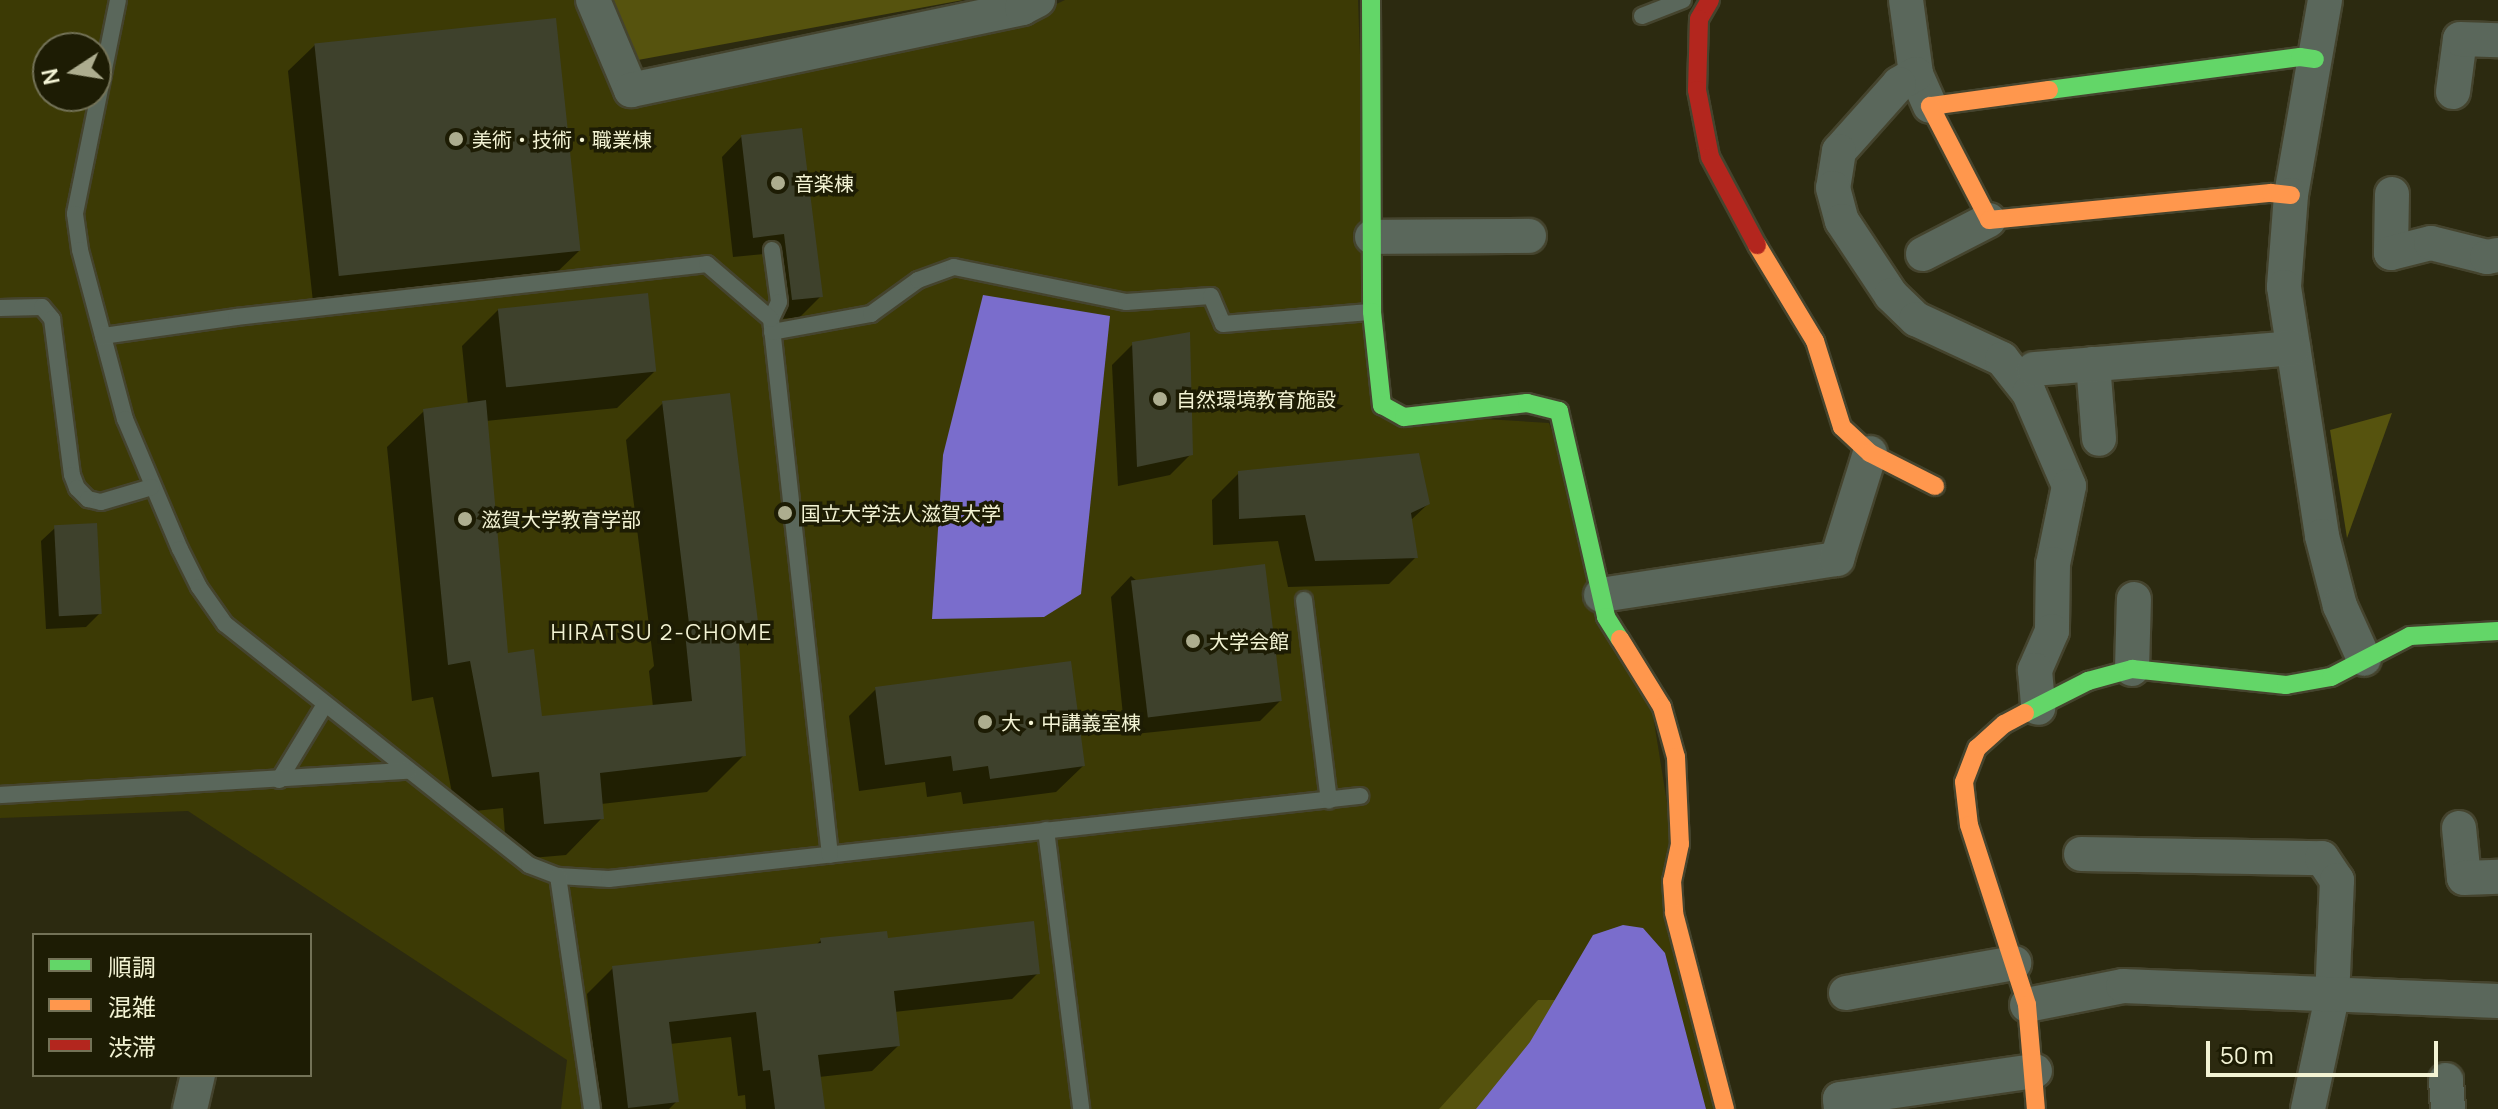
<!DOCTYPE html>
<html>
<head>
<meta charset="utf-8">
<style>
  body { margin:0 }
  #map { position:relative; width:2498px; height:1109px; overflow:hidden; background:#2c2a10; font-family:Manrope,"Noto Sans JP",sans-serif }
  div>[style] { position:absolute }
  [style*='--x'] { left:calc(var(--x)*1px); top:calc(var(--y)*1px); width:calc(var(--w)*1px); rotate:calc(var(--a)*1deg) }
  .built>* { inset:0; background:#3c3a05 }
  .green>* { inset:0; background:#56530e }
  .water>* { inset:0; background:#7a6dcc }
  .shadow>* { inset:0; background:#0007 }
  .building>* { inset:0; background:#3e412c; transform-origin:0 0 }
  .roads { filter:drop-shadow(2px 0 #45442e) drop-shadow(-2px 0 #45442e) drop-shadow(0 2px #45442e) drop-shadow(0 -2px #45442e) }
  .lane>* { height:16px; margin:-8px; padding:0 8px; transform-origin:8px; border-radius:8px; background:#5a675b }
  .street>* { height:34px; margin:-17px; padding:0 17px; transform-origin:17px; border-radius:17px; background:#5a675b }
  .fast>* { height:18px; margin:-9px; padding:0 9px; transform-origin:9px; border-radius:9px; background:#63d668 }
  .slow>* { height:18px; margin:-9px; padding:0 9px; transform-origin:9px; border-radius:9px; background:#ff974d }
  .jam>* { height:18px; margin:-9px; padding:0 9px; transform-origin:9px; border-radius:9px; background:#b3261e }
  .dots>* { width:22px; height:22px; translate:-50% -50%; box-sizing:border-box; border:4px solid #1d1c04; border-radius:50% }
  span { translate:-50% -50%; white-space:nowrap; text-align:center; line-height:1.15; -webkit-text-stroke:7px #1d1c04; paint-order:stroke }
  .poi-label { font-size:20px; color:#f3f3d4 }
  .left { translate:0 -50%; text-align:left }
  .neighbourhood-label { font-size:22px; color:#f3f3d4; letter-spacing:2px }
  .legend { position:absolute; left:32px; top:933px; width:280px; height:144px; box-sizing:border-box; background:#1d1c04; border:2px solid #737257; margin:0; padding:10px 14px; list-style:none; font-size:24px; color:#f3f3d4 }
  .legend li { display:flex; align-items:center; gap:16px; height:40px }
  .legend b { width:40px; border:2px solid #737257 }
  .north { position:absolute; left:32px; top:32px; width:80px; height:80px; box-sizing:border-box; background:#1d1c04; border:2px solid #737257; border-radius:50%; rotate:258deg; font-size:22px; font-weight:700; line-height:32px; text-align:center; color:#f3f3d4 }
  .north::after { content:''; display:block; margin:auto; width:28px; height:36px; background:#adad8f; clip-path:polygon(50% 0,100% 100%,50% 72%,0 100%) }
  .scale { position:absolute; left:2206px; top:1041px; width:232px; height:36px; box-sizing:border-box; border:4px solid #f3f3d4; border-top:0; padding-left:10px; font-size:24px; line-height:28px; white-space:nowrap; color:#f3f3d4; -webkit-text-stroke:6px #1d1c04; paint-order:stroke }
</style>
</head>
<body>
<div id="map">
  <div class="built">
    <div style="clip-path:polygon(evenodd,0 0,581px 0,624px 101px,1024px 19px,1065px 0,1358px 0,1373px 412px,1549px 423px,1652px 709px,1716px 1109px,561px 1109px,567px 1060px,188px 811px,0 818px,0 0,48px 48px,96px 48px,96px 96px,48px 96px,48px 48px)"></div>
  </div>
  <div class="green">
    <div style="clip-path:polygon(613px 0,963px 0,638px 60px)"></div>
    <div style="clip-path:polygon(2392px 413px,2347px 538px,2330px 430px)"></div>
    <div style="clip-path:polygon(1538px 1000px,1575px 1000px,1499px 1109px,1439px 1109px)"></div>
  </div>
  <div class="water">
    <div style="clip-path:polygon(983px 295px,1110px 316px,1081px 594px,1044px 617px,932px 619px,943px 455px)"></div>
    <div style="clip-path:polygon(1623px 925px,1643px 928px,1665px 953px,1706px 1109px,1476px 1109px,1530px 1042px,1593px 935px)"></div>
  </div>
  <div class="shadow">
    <div style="clip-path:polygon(315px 45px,579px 251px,552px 277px,313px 302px,288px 71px)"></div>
    <div style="clip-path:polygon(742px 136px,821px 296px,800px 317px,772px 320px,764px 254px,733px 257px,722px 157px)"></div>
    <div style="clip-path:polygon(499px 309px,654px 372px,617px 408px,486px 421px,506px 655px,540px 718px,653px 707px,649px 671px,654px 666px,626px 440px,663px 403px,756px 621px,737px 640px,744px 755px,707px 792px,601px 804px,602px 818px,566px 855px,507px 860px,503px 808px,456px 813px,433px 697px,412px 701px,387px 447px,424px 411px,468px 405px,462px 346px)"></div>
    <div style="clip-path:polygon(1133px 344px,1191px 454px,1170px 475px,1118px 486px,1112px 365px)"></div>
    <div style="clip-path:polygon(1239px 473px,1428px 504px,1410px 521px,1416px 557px,1389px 584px,1288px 587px,1278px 541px,1213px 545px,1212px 500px)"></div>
    <div style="clip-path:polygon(55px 528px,100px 613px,86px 627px,46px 629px,41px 541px)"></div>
    <div style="clip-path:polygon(1131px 576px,1280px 701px,1260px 721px,1125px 735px,1111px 597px)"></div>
    <div style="clip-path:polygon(876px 689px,1083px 766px,1056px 792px,963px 804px,961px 792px,927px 797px,925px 782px,859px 791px,849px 716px)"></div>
    <div style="clip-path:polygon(821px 940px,886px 940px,1038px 973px,1012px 999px,894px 1012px,898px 1046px,872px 1071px,819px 1077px,823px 1109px,746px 1109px,745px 1095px,738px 1096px,731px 1037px,670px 1044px,677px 1101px,669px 1109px,600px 1109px,587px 994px,613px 968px,816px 945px)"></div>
  </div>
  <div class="building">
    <div style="left:556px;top:18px;width:234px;height:243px;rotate:84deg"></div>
    <div style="clip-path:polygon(802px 128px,823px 297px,792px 300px,784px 234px,753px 238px,741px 135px)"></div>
    <div style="left:648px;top:293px;width:79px;height:151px;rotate:84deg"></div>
    <div style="clip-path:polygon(1190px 332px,1193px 455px,1137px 467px,1132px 342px)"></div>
    <div style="clip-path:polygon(730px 393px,758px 622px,738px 624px,746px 756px,600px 773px,604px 819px,544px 824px,539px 772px,492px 777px,470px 661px,448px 665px,423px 409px,486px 400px,508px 653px,534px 649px,542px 716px,692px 701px,685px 633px,690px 632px,662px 401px)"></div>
    <div style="clip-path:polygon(1419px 453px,1430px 504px,1411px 513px,1418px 558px,1315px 561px,1305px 515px,1239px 519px,1238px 471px)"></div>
    <div style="left:97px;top:523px;width:91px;height:43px;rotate:87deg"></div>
    <div style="left:1265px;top:564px;width:138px;height:135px;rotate:83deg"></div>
    <div style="clip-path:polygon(1071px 661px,1085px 766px,990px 779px,988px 766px,953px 771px,951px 756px,885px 765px,875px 687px)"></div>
    <div style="clip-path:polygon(1034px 921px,1040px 974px,894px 991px,900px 1046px,818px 1055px,825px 1109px,775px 1109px,770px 1070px,763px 1071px,756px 1012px,669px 1022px,679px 1102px,628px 1108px,612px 966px,821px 943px,820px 938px,887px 931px,888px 938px)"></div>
  </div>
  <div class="roads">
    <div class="lane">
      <div style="--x:118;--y:0;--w:218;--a:101.4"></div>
      <div style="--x:75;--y:214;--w:36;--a:82"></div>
      <div style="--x:80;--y:250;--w:175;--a:75.1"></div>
      <div style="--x:125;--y:419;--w:141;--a:67.1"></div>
      <div style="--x:180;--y:549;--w:42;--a:63.4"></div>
      <div style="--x:199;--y:587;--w:45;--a:54.9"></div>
      <div style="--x:225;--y:624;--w:388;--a:38.4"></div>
      <div style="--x:529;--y:865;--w:31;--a:21"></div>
      <div style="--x:558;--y:876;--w:51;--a:3.4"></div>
      <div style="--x:609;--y:879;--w:756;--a:-6.31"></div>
      <div style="--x:1642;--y:16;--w:44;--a:-21.3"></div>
      <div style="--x:772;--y:250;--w:52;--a:82.3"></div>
      <div style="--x:779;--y:302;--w:19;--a:115"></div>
      <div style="--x:771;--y:319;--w:539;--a:83.72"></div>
      <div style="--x:0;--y:308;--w:42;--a:-1.4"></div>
      <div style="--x:42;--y:307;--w:16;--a:50"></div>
      <div style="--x:52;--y:319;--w:157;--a:82.7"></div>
      <div style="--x:72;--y:475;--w:14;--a:69"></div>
      <div style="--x:77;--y:488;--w:16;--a:45"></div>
      <div style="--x:88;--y:499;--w:13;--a:13"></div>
      <div style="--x:101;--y:502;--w:53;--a:-16.4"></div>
      <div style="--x:772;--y:332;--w:101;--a:-10.3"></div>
      <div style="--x:871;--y:314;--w:58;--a:-35.9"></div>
      <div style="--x:918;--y:280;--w:38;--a:-20"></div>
      <div style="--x:954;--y:267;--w:176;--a:11.5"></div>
      <div style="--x:1126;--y:302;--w:85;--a:-4"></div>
      <div style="--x:1211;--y:296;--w:30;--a:67"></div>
      <div style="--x:1223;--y:324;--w:147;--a:-4.7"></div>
      <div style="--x:103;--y:336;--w:134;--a:-8.1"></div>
      <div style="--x:236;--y:317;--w:474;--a:-6.4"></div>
      <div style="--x:707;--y:264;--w:84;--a:40.7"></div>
      <div style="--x:1304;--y:600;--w:202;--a:82.9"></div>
      <div style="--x:279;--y:780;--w:87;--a:-58.7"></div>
      <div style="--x:0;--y:795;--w:408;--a:-3.4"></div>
      <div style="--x:1046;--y:830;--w:281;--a:82.8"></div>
      <div style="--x:558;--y:876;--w:235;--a:81.7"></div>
    </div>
    <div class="street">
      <div style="--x:593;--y:0;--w:98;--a:67.1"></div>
      <div style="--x:631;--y:90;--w:400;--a:-11.8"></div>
      <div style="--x:1022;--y:8;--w:18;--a:-27"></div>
      <div style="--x:1906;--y:0;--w:75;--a:82.3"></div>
      <div style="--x:2325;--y:0;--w:198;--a:99.9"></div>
      <div style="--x:2291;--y:195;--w:92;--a:94.4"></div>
      <div style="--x:2284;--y:287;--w:252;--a:81.3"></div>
      <div style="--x:2322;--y:536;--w:72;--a:75.6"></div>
      <div style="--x:2340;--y:606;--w:58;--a:65.6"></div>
      <div style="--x:2453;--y:92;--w:53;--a:-82.5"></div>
      <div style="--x:2460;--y:39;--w:38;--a:2"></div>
      <div style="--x:1930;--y:106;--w:35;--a:-114"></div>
      <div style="--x:1916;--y:74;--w:20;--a:150"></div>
      <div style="--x:1899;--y:84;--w:90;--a:131.8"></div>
      <div style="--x:1839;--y:151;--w:37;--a:99"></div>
      <div style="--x:1833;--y:188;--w:34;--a:75"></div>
      <div style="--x:1842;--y:221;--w:89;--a:56.5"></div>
      <div style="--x:1891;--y:295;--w:35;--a:44"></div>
      <div style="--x:1916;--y:319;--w:95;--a:24.9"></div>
      <div style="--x:2002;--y:359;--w:43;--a:51.5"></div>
      <div style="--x:2029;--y:393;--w:101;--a:66.7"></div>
      <div style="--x:2069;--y:486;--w:80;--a:101.6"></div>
      <div style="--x:2053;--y:564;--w:67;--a:90.9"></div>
      <div style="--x:2052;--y:631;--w:43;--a:113.6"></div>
      <div style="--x:2035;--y:670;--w:38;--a:85"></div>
      <div style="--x:2392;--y:194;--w:59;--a:91"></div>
      <div style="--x:2391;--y:253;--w:41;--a:-14"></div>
      <div style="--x:2431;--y:243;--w:58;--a:14"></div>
      <div style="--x:2487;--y:257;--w:11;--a:-10"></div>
      <div style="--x:1372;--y:237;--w:157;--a:-0.4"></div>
      <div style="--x:1923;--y:254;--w:74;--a:-27.3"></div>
      <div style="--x:2093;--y:364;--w:75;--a:85.4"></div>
      <div style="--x:2034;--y:369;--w:260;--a:-4.6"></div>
      <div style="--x:1601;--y:595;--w:239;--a:-8.7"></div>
      <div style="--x:1837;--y:559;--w:111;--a:-72.7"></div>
      <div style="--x:2132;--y:669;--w:70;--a:-88.4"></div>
      <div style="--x:2459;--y:828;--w:50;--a:84.3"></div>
      <div style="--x:2464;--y:878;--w:34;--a:-2"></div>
      <div style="--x:2081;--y:854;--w:241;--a:1"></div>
      <div style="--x:2322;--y:858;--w:27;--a:56"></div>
      <div style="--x:2337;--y:880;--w:117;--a:92.4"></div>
      <div style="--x:2332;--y:997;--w:115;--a:102.1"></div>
      <div style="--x:1846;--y:993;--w:171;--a:-10.1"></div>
      <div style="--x:2027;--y:1005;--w:98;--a:-11.2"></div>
      <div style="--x:2123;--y:986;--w:375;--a:2.3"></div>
      <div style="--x:2446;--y:1080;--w:29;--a:86"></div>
      <div style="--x:190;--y:1109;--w:35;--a:-77"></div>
      <div style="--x:1841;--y:1109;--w:10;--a:-96"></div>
      <div style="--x:1840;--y:1099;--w:197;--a:-8.2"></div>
    </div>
    <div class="fast">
      <div style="--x:1371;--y:0;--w:312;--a:89.8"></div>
      <div style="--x:1372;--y:312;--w:94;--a:83.9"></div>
      <div style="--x:1382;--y:405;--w:25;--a:29"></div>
      <div style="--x:1404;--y:417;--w:124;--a:-6.5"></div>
      <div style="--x:1527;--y:403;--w:33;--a:14"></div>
      <div style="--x:1559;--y:411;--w:211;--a:77.1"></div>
      <div style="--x:1606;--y:617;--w:26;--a:58"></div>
      <div style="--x:2049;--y:90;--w:253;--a:-7.5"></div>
      <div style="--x:2300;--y:57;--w:15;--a:8"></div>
      <div style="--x:2025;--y:713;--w:71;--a:-26.9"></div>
      <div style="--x:2088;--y:681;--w:46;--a:-15.3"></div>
      <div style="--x:2132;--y:669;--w:155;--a:5.9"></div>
      <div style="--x:2286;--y:685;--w:46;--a:-10.1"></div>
      <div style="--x:2331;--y:677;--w:89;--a:-27.4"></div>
      <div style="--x:2410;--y:636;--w:88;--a:-3.3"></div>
    </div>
    <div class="slow">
      <div style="--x:2049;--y:90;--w:120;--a:172.3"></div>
      <div style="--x:1930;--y:106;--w:128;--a:62.6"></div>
      <div style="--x:1989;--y:220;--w:283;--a:-5.5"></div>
      <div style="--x:2271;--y:193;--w:20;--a:6"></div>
      <div style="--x:1757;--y:245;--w:112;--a:58.9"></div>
      <div style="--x:1815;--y:341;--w:90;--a:72.6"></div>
      <div style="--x:1842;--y:427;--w:38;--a:43"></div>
      <div style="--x:1870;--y:453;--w:73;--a:26.9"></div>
      <div style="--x:1620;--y:639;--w:80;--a:58.3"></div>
      <div style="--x:1662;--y:707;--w:52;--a:74.4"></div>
      <div style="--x:1676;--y:757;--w:87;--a:87.4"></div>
      <div style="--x:1680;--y:844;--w:38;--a:102"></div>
      <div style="--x:1672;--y:881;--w:32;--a:86"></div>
      <div style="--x:1674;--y:913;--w:203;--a:75.4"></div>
      <div style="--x:2025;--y:713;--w:24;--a:152"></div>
      <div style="--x:2004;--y:724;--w:36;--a:138"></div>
      <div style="--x:1977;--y:748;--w:36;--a:111"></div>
      <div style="--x:1964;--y:782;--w:43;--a:83.4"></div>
      <div style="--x:1969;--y:825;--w:189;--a:72.1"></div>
      <div style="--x:2027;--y:1005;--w:104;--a:85.1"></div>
    </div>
    <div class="jam">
      <div style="--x:1710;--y:0;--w:22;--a:120"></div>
      <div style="--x:1699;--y:19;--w:71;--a:91.6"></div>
      <div style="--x:1697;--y:90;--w:68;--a:79"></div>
      <div style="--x:1710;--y:157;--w:100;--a:61.9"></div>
    </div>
  </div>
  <div class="dots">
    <div style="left:456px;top:139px;background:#adad8f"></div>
    <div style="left:778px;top:183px;background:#adad8f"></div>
    <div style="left:1160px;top:399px;background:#adad8f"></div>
    <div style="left:785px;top:513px;background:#adad8f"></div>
    <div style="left:465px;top:519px;background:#adad8f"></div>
    <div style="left:1193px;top:641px;background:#adad8f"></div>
    <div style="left:985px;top:722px;background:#adad8f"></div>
  </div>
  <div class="poi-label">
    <span class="left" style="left:472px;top:139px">美術・技術・職業棟</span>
    <span class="left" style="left:794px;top:183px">音楽棟</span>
    <span class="left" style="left:1176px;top:399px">自然環境教育施設</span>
    <span class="left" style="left:801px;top:513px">国立大学法人滋賀大学</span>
    <span class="left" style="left:481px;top:519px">滋賀大学教育学部</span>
    <span class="left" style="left:1209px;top:641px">大学会館</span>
    <span class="left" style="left:1001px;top:722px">大・中講義室棟</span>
  </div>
  <div class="neighbourhood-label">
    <span style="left:662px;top:633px">HIRATSU 2-CHOME</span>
  </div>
  <ul class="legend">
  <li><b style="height:10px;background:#63d668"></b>順調</li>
  <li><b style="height:10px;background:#ff974d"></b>混雑</li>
  <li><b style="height:10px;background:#b3261e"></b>渋滞</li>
  </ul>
  <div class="north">N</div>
  <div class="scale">50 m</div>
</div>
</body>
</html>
